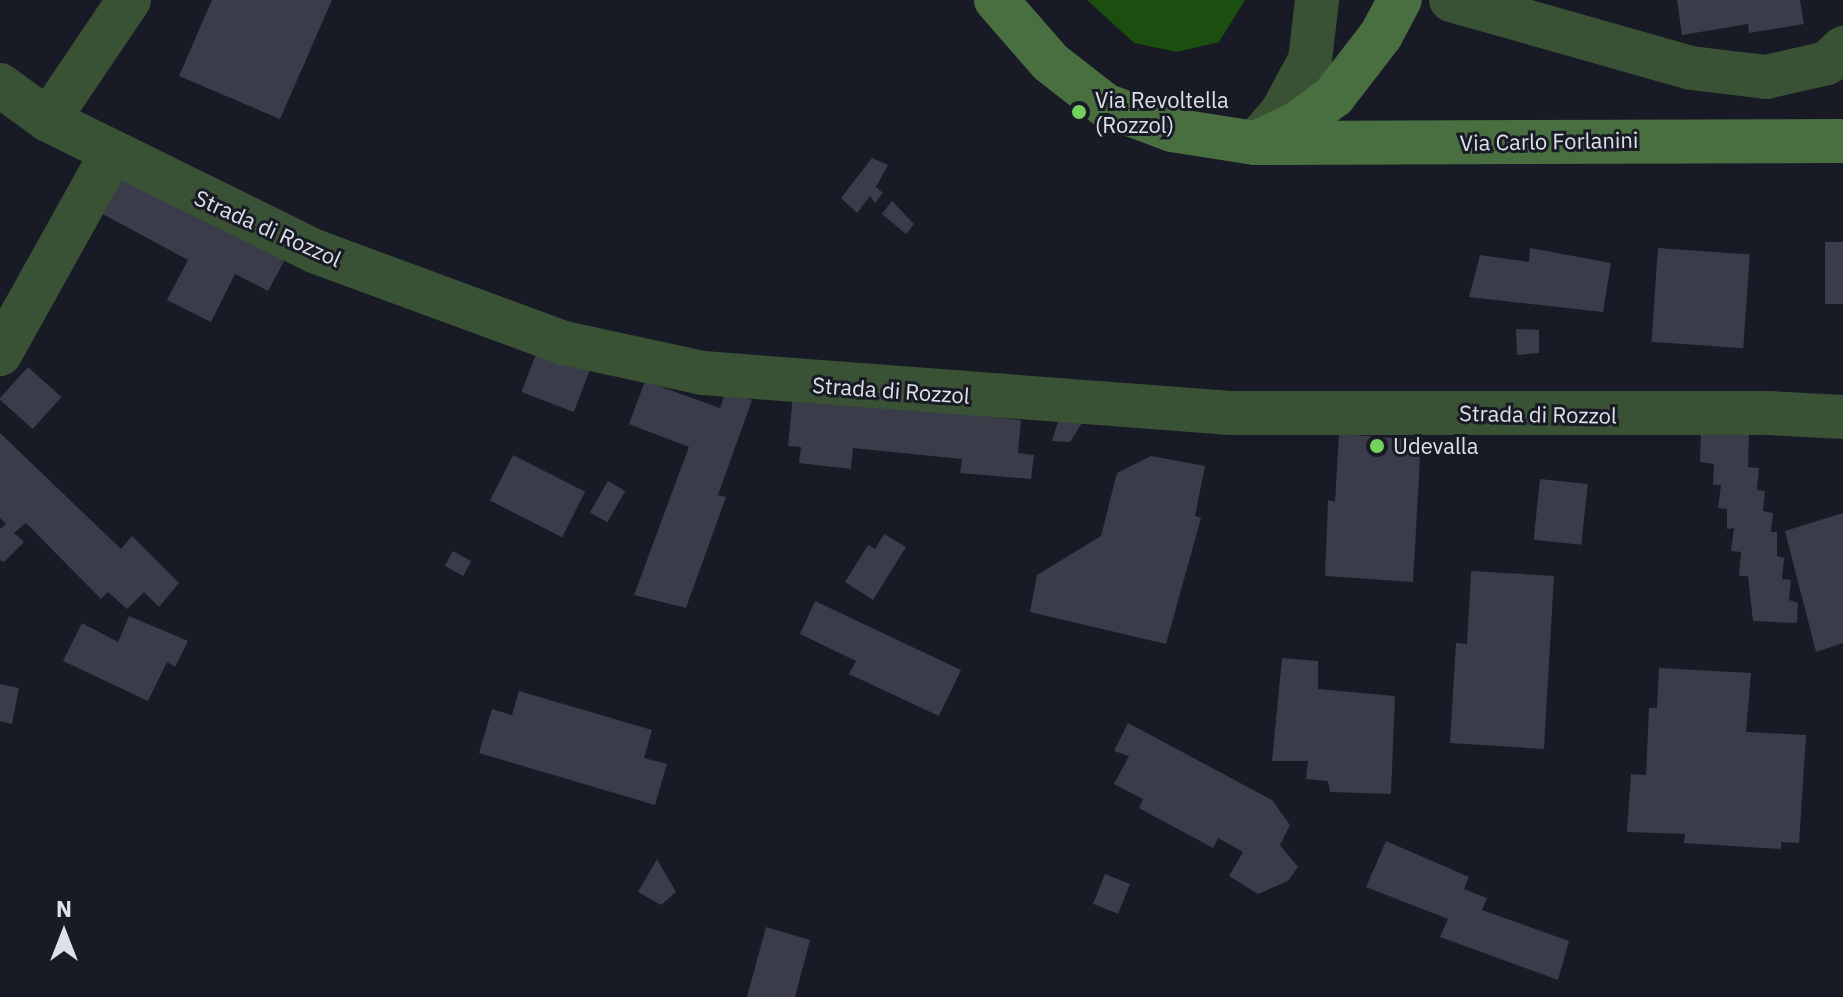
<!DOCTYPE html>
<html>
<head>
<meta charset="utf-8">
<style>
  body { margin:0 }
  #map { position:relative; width:1843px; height:997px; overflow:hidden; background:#181a25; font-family:"IBM Plex Sans",sans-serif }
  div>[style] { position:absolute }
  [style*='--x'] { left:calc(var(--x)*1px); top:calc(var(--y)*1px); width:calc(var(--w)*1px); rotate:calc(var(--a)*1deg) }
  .green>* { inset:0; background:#1c4e0f }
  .building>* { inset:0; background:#3a3c49; transform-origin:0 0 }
  .street>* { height:44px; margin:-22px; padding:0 22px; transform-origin:22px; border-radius:22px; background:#395134 }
  .secondary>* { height:44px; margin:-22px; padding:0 22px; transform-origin:22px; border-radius:22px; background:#496f40 }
  .dots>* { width:22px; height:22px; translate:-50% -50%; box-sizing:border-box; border:4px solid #181a25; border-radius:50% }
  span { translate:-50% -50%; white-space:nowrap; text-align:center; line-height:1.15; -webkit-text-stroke:6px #181a25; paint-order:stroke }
  .poi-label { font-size:22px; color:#dfe1e9 }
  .left { translate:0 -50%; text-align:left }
  .street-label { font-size:22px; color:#dfe1e9 }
  .north { position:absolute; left:24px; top:893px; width:80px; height:80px; -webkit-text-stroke:6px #181a25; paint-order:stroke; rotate:0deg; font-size:22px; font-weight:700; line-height:32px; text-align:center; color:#dfe1e9 }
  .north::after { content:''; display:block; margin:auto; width:28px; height:36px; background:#dfe1e9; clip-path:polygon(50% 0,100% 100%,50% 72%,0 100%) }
</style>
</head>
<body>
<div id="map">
  <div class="green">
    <div style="clip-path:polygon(1087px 0,1245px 0,1219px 42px,1177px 52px,1134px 43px)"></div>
  </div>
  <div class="building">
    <div style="clip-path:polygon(212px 0,332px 0,280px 119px,179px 76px)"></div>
    <div style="clip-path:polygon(1677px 0,1800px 0,1804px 24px,1749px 33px,1748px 24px,1682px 35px)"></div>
    <div style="clip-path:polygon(872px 158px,888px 165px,876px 187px,883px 193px,875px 203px,870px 196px,857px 213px,841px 198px)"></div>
    <div style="clip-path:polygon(117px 173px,289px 252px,268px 291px,235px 274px,211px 322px,167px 300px,188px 260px,99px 212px)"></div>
    <div style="clip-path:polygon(892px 201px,914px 224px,906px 234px,882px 214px)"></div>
    <div style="left:1825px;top:242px;width:18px;height:62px"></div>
    <div style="clip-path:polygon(1530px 248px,1611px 263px,1603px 312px,1469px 297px,1480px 255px,1529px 262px)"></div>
    <div style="left:1658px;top:248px;width:92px;height:94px;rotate:4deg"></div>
    <div style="clip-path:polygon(1516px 329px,1539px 330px,1539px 353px,1517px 355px)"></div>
    <div style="left:538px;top:349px;width:56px;height:46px;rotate:21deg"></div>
    <div style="left:28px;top:367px;width:45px;height:43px;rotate:42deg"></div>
    <div style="clip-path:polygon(645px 381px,720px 408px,726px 390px,752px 400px,718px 495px,726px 497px,686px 608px,634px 595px,689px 447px,629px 424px)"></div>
    <div style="clip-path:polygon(793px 395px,1021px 420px,1018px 453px,1034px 455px,1031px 479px,960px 473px,962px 459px,853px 448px,851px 469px,799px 463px,801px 447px,788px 446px)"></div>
    <div style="clip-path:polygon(1061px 412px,1087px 415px,1070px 442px,1052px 441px)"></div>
    <div style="clip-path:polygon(1701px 428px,1749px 430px,1748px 467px,1759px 468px,1757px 490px,1765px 491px,1763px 511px,1773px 513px,1771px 532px,1777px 532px,1777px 556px,1784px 558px,1782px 579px,1791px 580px,1789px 600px,1798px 603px,1797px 623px,1753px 621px,1748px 576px,1739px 576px,1741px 552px,1731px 551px,1734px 528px,1727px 529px,1727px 509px,1718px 508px,1721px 485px,1713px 485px,1714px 464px,1700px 462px)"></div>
    <div style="clip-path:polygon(0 433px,121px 549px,132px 536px,179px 583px,159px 607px,144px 592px,127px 609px,108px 592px,101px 599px,26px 523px,14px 533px,24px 542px,4px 562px,0 560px,0 529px,6px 524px,0 518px)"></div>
    <div style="clip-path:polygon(1339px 434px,1421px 440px,1413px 582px,1325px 576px,1328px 500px,1335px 502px)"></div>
    <div style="left:513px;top:455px;width:81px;height:51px;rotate:27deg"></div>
    <div style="clip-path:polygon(1151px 456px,1205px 466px,1195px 516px,1201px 518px,1166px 644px,1030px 612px,1037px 575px,1101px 536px,1117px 473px)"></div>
    <div style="left:1540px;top:479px;width:48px;height:61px;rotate:6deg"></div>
    <div style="left:608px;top:481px;width:20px;height:36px;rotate:30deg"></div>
    <div style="clip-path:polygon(1843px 513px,1843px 643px,1816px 652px,1785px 531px)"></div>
    <div style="clip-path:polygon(884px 534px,906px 547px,873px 600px,845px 582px,868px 545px,875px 549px)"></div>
    <div style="left:453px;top:551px;width:21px;height:17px;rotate:29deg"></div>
    <div style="clip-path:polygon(1471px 571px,1554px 576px,1544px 749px,1450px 743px,1456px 643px,1467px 644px)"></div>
    <div style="clip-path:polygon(815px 601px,961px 670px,939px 716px,849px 674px,856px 661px,800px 634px)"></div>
    <div style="clip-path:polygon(129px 616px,188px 641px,175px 667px,167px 662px,148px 701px,63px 661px,82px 623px,118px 642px)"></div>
    <div style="clip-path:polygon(1282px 658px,1318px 661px,1318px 689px,1395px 696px,1391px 794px,1330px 792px,1328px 781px,1306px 779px,1308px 761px,1272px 761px)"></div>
    <div style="clip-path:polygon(1659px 668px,1751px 673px,1746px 732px,1806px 735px,1799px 843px,1781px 842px,1781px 849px,1684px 843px,1685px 834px,1627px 832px,1631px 774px,1646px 775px,1649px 708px,1657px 708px)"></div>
    <div style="clip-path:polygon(0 684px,19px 688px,12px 724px,0 721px)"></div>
    <div style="clip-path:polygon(519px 691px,652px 730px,644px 758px,667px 764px,655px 805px,479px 753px,492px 709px,512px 715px)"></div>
    <div style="clip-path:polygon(1128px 723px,1272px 800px,1290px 825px,1280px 845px,1298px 867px,1288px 881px,1258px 894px,1229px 876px,1243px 852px,1218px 838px,1213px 848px,1139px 808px,1143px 799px,1114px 784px,1129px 756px,1114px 751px)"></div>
    <div style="clip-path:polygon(1386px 841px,1469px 877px,1464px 889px,1487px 898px,1482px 910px,1569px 941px,1558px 980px,1440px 937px,1448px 919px,1366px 887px)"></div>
    <div style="clip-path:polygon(657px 859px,676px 892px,661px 905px,638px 892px)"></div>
    <div style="left:1105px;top:874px;width:27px;height:32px;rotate:22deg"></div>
    <div style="clip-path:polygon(766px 927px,810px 940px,795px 997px,747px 997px)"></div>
  </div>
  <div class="street">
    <div style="--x:1451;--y:0;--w:249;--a:15.8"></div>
    <div style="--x:1691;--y:68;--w:76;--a:6.8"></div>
    <div style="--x:1766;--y:77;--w:63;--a:-12.9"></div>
    <div style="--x:1827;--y:63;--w:22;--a:-43"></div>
    <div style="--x:0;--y:85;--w:59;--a:36.1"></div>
    <div style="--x:48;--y:120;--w:297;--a:26.2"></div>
    <div style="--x:314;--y:251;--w:266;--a:20.2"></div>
    <div style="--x:564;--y:343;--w:142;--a:12.2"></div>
    <div style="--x:703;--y:373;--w:529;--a:4.34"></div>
    <div style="--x:1230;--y:413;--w:539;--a:0"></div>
    <div style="--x:1769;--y:413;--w:74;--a:3.1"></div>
    <div style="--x:48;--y:120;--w:145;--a:-56"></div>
    <div style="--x:1255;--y:143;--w:41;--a:-48.9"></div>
    <div style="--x:1282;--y:112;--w:59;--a:-61.7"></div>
    <div style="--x:1310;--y:60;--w:60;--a:-83.3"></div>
    <div style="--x:0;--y:354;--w:230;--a:-60.9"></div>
  </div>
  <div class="secondary">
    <div style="--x:996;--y:0;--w:82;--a:48.9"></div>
    <div style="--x:1050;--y:62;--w:70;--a:38"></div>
    <div style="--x:1105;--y:105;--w:72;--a:20.5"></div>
    <div style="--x:1172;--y:130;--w:84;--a:8.9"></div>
    <div style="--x:1255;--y:143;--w:588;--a:-0.19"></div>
    <div style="--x:1260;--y:141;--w:42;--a:-25.3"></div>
    <div style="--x:1298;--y:123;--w:45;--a:-36.9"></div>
    <div style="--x:1334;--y:96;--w:77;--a:-52.4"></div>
    <div style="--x:1381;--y:35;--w:40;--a:-62"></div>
  </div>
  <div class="dots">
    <div style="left:1079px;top:112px;background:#73d25c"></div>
    <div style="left:1377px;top:446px;background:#73d25c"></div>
  </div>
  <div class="poi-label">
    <span class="left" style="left:1095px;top:112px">Via Revoltella<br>(Rozzol)</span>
    <span class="left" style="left:1393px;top:446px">Udevalla</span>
  </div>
  <div class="street-label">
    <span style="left:1549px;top:141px;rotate:-1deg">Via Carlo Forlanini</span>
    <span style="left:268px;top:228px;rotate:24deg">Strada di Rozzol</span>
    <span style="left:891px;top:390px;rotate:4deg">Strada di Rozzol</span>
    <span style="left:1538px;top:414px;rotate:1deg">Strada di Rozzol</span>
  </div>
  <div class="north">N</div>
</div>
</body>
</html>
